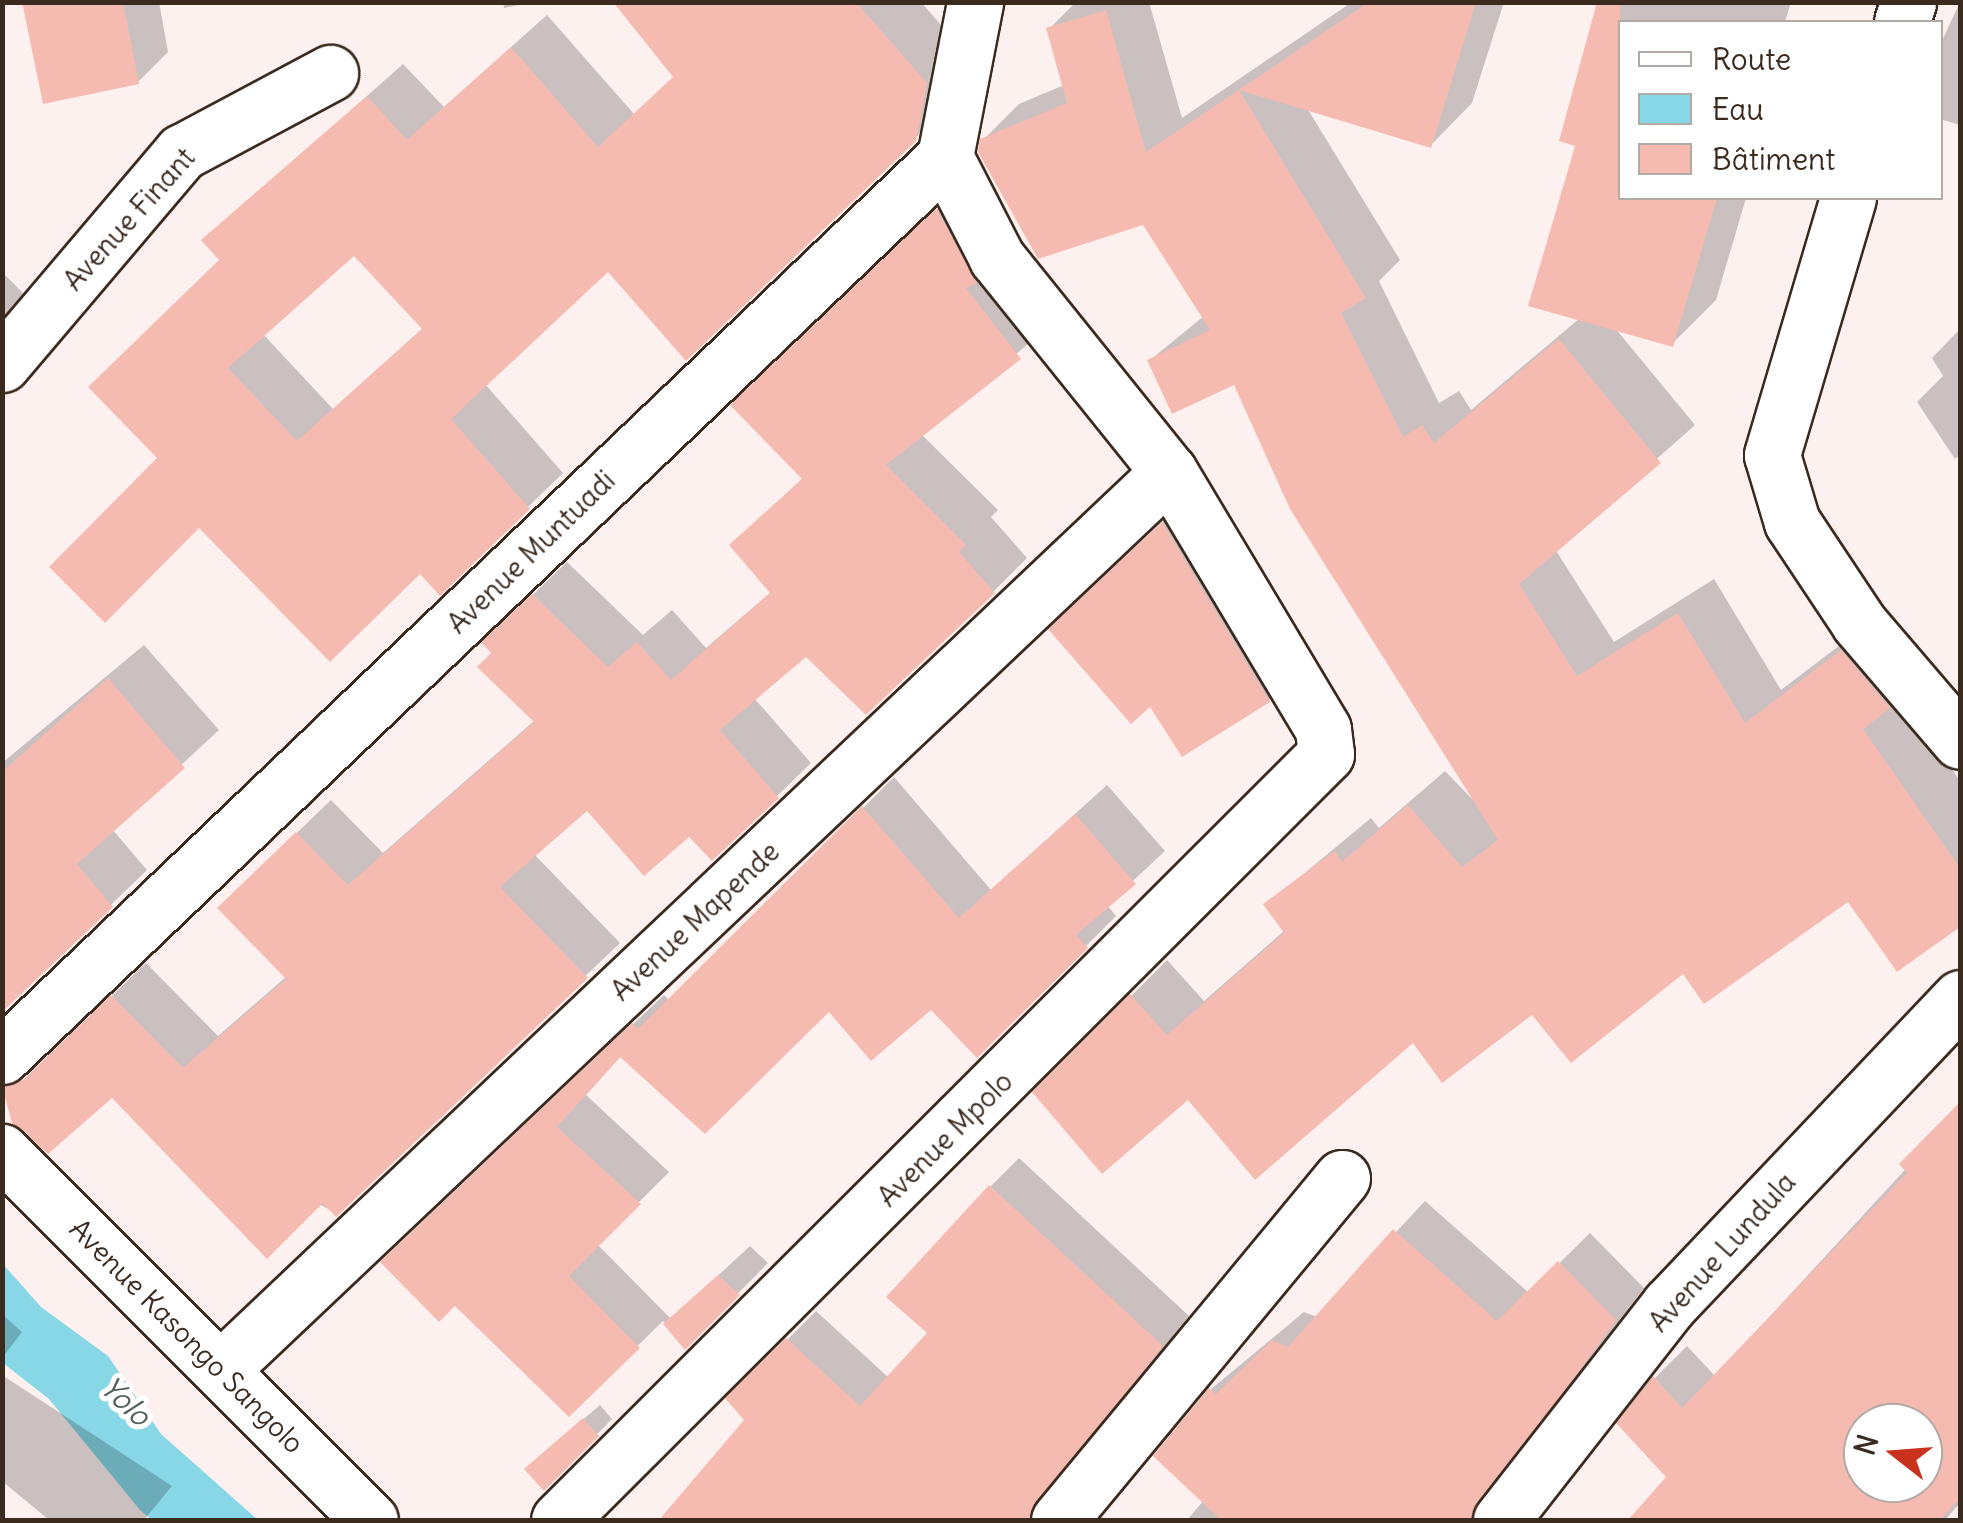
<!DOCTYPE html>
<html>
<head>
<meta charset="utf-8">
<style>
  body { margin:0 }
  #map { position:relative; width:1963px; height:1523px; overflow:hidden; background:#fdf1ef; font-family:Delius,sans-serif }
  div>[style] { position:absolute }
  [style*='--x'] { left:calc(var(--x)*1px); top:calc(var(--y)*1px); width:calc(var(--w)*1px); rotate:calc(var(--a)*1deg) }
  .water>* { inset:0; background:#88d7e6 }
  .shadow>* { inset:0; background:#0003 }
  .building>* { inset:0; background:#f6bbb0 }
  .roads { filter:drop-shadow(2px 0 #3b2a1e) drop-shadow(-2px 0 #3b2a1e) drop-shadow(0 2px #3b2a1e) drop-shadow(0 -2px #3b2a1e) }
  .minor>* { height:55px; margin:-27.5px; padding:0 27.5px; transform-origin:27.5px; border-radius:27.5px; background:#fff }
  span { translate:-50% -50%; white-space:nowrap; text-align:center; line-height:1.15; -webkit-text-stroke:10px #fff; paint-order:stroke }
  .street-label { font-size:28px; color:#3b2a1e }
  .water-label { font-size:30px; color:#525e5a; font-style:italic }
  .frame { position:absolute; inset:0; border:5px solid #3b2a1e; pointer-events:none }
  .legend { position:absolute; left:1618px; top:20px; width:325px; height:180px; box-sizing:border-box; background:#fff; border:2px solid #b1aaa5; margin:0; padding:12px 18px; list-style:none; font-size:30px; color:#3b2a1e }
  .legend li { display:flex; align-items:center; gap:20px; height:50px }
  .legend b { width:50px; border:2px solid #b1aaa5 }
  .north { position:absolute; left:1843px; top:1403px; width:100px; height:100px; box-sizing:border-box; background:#fff; border:2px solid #b1aaa5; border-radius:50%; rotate:287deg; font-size:28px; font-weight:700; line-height:40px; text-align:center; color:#3b2a1e }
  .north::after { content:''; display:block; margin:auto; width:35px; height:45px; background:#c8321e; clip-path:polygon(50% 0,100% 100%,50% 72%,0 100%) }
</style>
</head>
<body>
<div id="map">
  <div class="water">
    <div style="clip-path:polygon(3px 1264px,41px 1307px,108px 1356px,161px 1434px,258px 1520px,152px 1520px,140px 1510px,49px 1399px,3px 1363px)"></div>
  </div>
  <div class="shadow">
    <div style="clip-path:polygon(25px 2px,159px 2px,168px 52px,138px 82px)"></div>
    <div style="clip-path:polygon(503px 2px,532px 2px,504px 8px)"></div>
    <div style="clip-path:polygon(evenodd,796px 2px,921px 2px,961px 48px,950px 104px,914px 139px,609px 268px,485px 384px,563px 473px,528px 507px,420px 570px,160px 458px,222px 259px,205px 240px,403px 64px,444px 107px,547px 15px,634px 114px,796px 2px,354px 253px,424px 327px,333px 409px,263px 334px,354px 253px)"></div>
    <div style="clip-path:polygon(1076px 2px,1149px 2px,1182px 118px,1352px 2px,1504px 2px,1472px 103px,1430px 146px,1307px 108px,1400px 260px,1379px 281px,1439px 403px,1459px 391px,1471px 410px,1580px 318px,1578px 144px,1600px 2px,1791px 2px,1785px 22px,1620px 22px,1620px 198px,1746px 198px,1716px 300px,1672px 344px,1615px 328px,1695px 425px,1555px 549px,1614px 642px,1714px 579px,1781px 690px,1878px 616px,1900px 695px,1960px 781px,1960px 924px,1898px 969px,1848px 899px,1683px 971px,1188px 1097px,1036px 1092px,1167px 960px,1204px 1001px,1285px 930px,1266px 905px,1371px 818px,1379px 828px,1445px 771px,1479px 806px,1236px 382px,1150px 360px,1204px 316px,1144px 222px,983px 140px,1019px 104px,1064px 85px,1049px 29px)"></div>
    <div style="clip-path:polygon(1960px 2px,1960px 125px,1940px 119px,1940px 45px)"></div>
    <div style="clip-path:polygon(971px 177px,1053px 323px,921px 434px,998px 510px,991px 517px,1027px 558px,993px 592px,806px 653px,754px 698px,811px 763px,777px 796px,588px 808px,534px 854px,620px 943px,336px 1213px,112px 1095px,23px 1081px,146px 963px,218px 1036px,287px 976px,254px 874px,331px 800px,383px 853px,535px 720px,494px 653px,518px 609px,567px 562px,643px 635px,672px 610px,706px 648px,772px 591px,732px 545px,804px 477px,767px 372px)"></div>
    <div style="clip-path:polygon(2px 272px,23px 293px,2px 323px)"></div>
    <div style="clip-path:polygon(1960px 329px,1960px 455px,1955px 459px,1917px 402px,1943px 376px,1932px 358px)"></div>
    <div style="clip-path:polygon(1204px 483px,1310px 659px,1269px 700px,1182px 754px,1092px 589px)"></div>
    <div style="clip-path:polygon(144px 645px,219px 730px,112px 829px,147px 870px,2px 1010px,2px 763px)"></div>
    <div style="clip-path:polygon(894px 777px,991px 890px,1107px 785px,1165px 851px,1107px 905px,1116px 916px,977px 1055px,931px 1007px,829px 1009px,622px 1055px,586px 1095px,669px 1172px,597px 1244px,671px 1319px,750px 1246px,768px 1263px,685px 1347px,663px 1321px,569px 1413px,414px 1231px,664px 995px,670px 1001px)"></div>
    <div style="clip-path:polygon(evenodd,1960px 1110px,1960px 1503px,1945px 1520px,1631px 1520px,1669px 1477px,1620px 1423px,1655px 1378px,1687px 1346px,1715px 1376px,1960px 1110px,1863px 1423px,1923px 1423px,1923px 1483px,1863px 1483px,1863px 1423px)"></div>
    <div style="clip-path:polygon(1019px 1158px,1189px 1316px,1058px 1480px,1011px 1520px,688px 1520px,673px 1507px,747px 1420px,729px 1398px,816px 1311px,889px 1378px,930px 1333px,990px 1187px)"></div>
    <div style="clip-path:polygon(1425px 1201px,1529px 1293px,1590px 1233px,1644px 1288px,1506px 1468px,1482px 1520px,1187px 1520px,1204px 1500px,1210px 1390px,1304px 1312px,1317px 1317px)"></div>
    <div style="clip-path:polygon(2px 1314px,22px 1332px,2px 1358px)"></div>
    <div style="clip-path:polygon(2px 1375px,172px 1486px,144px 1520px,49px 1520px,2px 1481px)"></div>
    <div style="clip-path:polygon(600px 1405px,612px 1419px,544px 1488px,543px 1454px)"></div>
  </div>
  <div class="building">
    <div style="clip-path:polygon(22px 2px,123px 2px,139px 84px,43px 104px)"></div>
    <div style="clip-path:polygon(evenodd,613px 2px,856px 2px,927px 83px,916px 141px,686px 361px,608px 272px,451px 419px,530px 509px,440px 596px,420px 574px,330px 662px,199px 528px,105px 623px,49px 567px,157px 458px,88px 387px,219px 260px,201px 240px,367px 96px,407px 140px,511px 47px,598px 147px,673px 77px,613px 2px,354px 256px,422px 329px,297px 441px,228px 368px,354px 256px)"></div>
    <div style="clip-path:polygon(1369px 2px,1476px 2px,1431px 148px,1239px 90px)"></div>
    <div style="clip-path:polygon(1597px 2px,1620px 2px,1620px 198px,1717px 198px,1673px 347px,1528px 306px,1575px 146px,1559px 141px)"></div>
    <div style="clip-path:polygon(1106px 10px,1146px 152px,1239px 90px,1366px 298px,1341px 313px,1403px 437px,1422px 425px,1434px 443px,1559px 339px,1661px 463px,1519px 584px,1577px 676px,1678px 613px,1745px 723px,1841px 650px,1890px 708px,1863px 729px,1960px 868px,1960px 927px,1897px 972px,1848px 902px,1704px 1004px,1683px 974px,1571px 1063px,1532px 1015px,1442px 1083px,1413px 1043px,1255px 1180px,1188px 1100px,1102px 1174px,1032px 1092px,1130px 994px,1167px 1035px,1284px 933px,1263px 904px,1335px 851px,1342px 862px,1408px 805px,1462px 867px,1498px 840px,1290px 509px,1234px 385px,1172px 414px,1147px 360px,1210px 330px,1143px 225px,1038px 259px,978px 152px,980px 139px,1067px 103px,1046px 28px)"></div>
    <div style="clip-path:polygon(936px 208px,977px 283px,966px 288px,1021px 359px,886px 465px,966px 545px,959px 552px,995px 593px,866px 715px,806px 657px,720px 730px,779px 798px,712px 861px,689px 837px,644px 876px,587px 811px,500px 887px,588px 978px,336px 1217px,323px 1203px,267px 1259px,112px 1098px,48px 1154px,12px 1123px,2px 1086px,24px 1079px,111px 995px,183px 1068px,286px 979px,217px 908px,296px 832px,348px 885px,534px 722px,477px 667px,491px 653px,481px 642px,532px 594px,608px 667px,637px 642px,671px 680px,770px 593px,729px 545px,802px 479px,730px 405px)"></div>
    <div style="clip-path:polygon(1162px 522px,1270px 702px,1182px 757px,1150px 707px,1131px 724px,1048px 629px)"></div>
    <div style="clip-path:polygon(108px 678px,185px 768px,77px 864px,113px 907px,2px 1012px,2px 772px)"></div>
    <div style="clip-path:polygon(862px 806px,959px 918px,1075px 814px,1136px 884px,1076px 935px,1088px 948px,977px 1058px,931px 1010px,871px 1061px,829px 1012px,705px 1134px,620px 1057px,557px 1127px,641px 1204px,569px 1276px,640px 1348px,569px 1417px,455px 1306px,439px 1322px,380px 1262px,632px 1023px,638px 1029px)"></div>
    <div style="clip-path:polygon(evenodd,1960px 1102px,1960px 1498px,1940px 1520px,1628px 1520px,1666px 1477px,1616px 1423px,1653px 1376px,1682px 1408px,1907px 1173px,1899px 1164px,1960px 1102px,1863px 1423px,1923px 1423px,1923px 1483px,1863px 1483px,1863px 1423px)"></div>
    <div style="clip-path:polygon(989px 1185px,1163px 1346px,1028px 1520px,659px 1520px,744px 1420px,725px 1398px,786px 1338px,860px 1406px,927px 1333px,886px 1297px)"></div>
    <div style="clip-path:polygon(1393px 1229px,1497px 1321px,1558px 1261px,1616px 1320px,1471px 1520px,1221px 1520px,1153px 1456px,1209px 1388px,1216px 1394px,1272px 1340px,1288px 1347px)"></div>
    <div style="clip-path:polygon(718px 1275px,740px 1295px,685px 1350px,663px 1324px)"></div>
    <div style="clip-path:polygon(583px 1418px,599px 1436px,544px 1491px,524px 1469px)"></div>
  </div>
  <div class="roads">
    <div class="minor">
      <div style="--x:1902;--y:22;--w:21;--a:-73"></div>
      <div style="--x:1848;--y:198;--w:268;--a:106.5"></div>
      <div style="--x:1772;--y:455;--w:70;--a:73.4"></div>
      <div style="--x:1792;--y:522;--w:121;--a:56.4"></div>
      <div style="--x:1859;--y:623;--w:155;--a:49.4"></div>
      <div style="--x:2;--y:364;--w:278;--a:-49.7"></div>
      <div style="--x:182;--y:152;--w:168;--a:-28.1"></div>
      <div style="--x:2;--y:1056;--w:1303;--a:-43.63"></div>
      <div style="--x:945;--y:157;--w:158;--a:-79"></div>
      <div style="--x:2;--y:1152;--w:520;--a:45"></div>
      <div style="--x:221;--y:1369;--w:1305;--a:-43.42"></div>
      <div style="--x:559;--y:1520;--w:1084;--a:-44.96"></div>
      <div style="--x:1326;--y:754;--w:25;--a:-97"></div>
      <div style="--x:1323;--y:729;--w:300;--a:-120.9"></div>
      <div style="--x:1169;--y:472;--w:275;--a:-128.8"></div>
      <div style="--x:997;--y:258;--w:114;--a:-117.2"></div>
      <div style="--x:1059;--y:1520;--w:444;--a:-50.4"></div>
      <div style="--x:1501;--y:1520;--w:273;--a:-52"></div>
      <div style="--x:1669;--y:1305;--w:423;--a:-46.5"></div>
    </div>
  </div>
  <div class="street-label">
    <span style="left:129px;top:219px;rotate:-48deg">Avenue Finant</span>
    <span style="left:531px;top:552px;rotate:-44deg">Avenue Muntuadi</span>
    <span style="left:695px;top:921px;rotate:-43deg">Avenue Mapende</span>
    <span style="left:945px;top:1139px;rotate:-45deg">Avenue Mpolo</span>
    <span style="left:1722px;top:1252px;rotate:-48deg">Avenue Lundula</span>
    <span style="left:187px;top:1336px;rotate:45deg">Avenue Kasongo Sangolo</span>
  </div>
  <div class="water-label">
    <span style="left:126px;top:1401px;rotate:43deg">Yolo</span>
  </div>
  <div class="frame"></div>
  <ul class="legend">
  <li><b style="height:12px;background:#fff"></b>Route</li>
  <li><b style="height:28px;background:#88d7e6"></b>Eau</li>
  <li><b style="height:28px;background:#f6bbb0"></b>Bâtiment</li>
  </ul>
  <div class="north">N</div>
</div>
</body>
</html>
